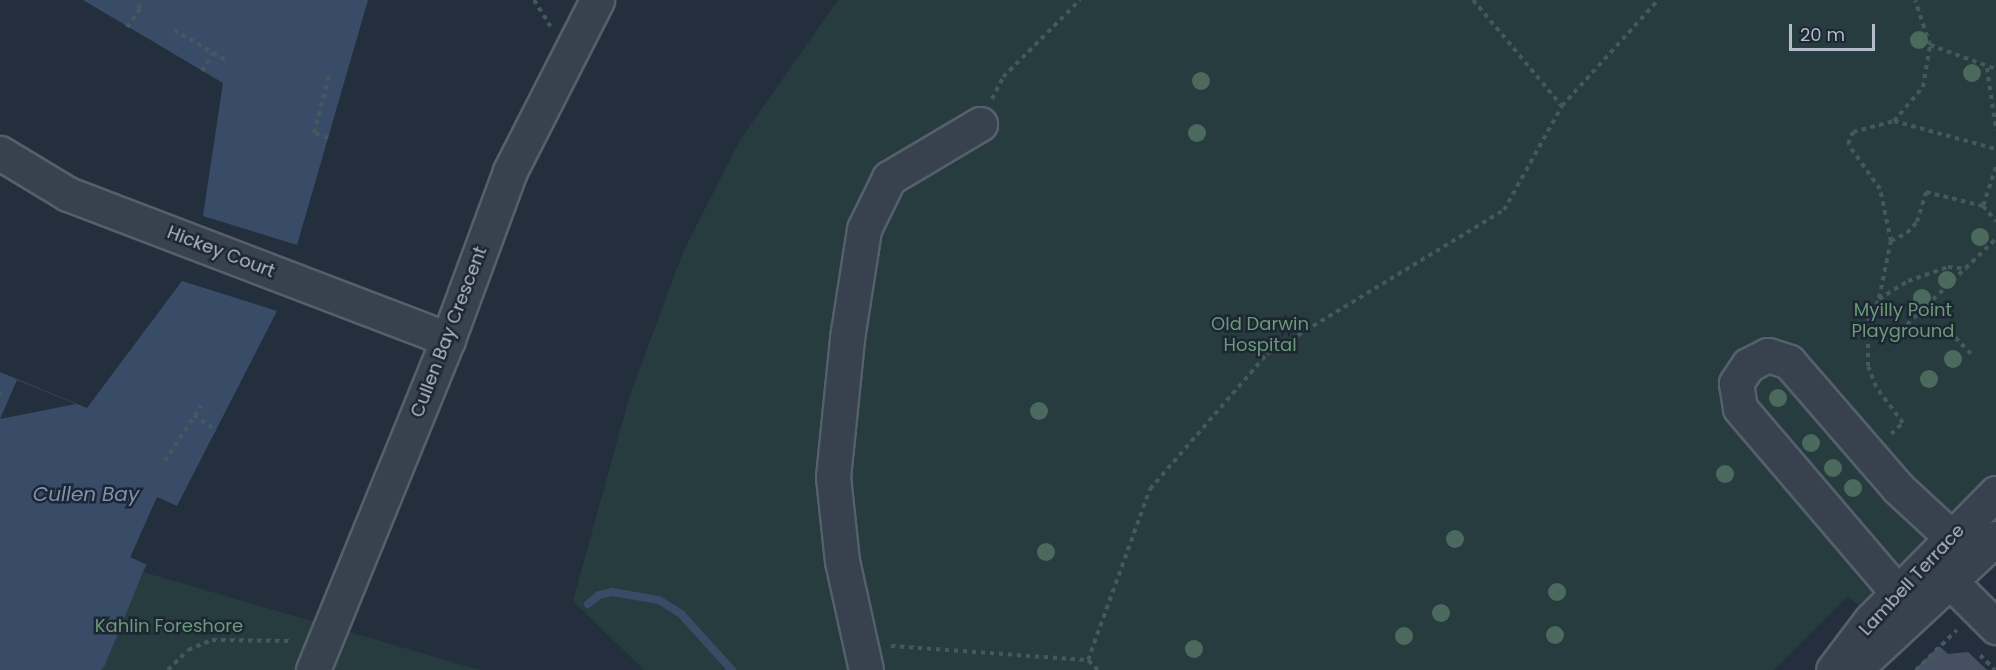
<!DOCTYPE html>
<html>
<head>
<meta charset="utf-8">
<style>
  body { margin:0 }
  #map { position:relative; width:1996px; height:670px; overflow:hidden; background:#242f3e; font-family:Poppins,sans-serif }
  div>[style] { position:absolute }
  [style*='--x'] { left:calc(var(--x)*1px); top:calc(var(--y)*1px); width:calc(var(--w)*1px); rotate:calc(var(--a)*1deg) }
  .green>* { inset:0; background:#263c3f }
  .water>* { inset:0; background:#394c67 }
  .pier>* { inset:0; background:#242f3e; transform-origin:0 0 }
  .stream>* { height:8px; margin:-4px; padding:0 4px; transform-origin:4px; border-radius:4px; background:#394c67 }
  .building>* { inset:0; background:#455162 }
  .path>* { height:4px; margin-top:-2px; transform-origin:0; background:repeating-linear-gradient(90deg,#44595c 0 4.5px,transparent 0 9px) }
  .roads { filter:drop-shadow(2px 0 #565f6c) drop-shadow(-2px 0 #565f6c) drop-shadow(0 2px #565f6c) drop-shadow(0 -2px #565f6c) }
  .minor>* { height:33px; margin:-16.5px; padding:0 16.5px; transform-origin:16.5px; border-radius:16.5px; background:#38414e }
  .trees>* { width:18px; height:18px; margin:-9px; border-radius:50%; background:#4b6a5d }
  span { translate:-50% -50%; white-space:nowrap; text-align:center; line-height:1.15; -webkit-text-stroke:5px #1d2633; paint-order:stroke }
  .street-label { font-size:18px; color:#b4bcc9 }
  .park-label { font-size:18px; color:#6b9a76 }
  .water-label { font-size:20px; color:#7c92b1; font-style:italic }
  .scale { position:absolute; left:1789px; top:24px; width:86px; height:27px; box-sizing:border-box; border:3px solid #b4bcc9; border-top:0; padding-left:8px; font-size:18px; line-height:21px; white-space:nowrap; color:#b4bcc9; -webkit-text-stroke:4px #1d2633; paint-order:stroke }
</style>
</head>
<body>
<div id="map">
  <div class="green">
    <div style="clip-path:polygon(838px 0,1996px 0,1996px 474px,1865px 612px,1848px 596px,1774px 670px,644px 670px,573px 601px,629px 398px,683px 252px,740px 140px)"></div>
    <div style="clip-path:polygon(143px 572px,480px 670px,101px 670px)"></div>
  </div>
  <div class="water">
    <div style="clip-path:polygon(83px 0,368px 0,297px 245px,203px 216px,223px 83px)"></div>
    <div style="clip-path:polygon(182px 281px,277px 311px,143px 572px,105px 665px,101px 670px,0 670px,0 372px,87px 408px)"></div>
  </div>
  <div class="pier">
    <div style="clip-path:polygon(17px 380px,76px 404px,0 419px)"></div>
    <div style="left:157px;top:497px;width:22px;height:66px;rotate:24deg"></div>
  </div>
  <div class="stream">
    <div style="--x:588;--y:604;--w:14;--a:-39"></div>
    <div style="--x:599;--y:595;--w:13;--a:-13"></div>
    <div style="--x:612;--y:592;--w:48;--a:9.7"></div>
    <div style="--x:659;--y:600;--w:26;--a:32"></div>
    <div style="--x:681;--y:614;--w:76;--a:47.7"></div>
  </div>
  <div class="building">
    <div style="clip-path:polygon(1939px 646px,1948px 654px,1968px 652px,1987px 670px,1914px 670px)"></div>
  </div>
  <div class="path">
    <div style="--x:534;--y:0;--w:31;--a:58"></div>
    <div style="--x:1473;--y:0;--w:138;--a:50"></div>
    <div style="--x:127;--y:27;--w:22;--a:-54"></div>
    <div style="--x:140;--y:9;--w:9;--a:-108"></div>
    <div style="--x:174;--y:30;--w:61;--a:30.3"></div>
    <div style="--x:1930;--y:45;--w:70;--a:20"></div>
    <div style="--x:1987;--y:68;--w:63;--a:81.7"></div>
    <div style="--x:202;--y:71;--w:21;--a:-59"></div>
    <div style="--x:992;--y:99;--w:25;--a:-63"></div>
    <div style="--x:1003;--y:77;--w:109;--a:-45"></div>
    <div style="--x:1894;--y:121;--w:106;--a:15.4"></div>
    <div style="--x:328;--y:138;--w:15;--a:-160"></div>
    <div style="--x:314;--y:133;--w:59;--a:-75.3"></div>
    <div style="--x:1996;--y:167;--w:41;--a:108.4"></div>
    <div style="--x:1983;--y:206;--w:20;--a:49"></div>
    <div style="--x:1891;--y:241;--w:18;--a:-27"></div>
    <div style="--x:1907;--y:233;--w:15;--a:-48"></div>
    <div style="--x:1917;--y:222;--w:31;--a:-73"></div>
    <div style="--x:1926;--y:192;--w:59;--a:13.8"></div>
    <div style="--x:1879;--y:298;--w:58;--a:-78.1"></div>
    <div style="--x:1891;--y:241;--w:53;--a:-101.9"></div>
    <div style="--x:1880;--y:189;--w:55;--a:-125.4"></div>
    <div style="--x:1848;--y:144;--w:13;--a:-67"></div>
    <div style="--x:1853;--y:132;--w:42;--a:-15"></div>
    <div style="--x:1894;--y:121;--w:45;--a:-49.5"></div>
    <div style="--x:1923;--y:87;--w:43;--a:-80.5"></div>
    <div style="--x:1930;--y:45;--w:47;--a:-108.4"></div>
    <div style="--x:1949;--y:331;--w:36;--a:46"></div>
    <div style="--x:1894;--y:337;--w:141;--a:-43.9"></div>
    <div style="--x:0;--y:393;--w:2;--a:27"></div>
    <div style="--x:194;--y:415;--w:27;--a:36"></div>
    <div style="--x:1891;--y:434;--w:16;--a:-43"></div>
    <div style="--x:1903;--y:423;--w:45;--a:-126.9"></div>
    <div style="--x:1876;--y:387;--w:22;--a:-111"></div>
    <div style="--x:1868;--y:366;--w:45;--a:-90"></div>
    <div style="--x:1868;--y:321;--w:25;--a:-63"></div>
    <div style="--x:1879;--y:299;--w:34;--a:-32"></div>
    <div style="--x:1908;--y:281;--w:42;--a:-19.3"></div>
    <div style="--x:1948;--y:267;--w:19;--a:6"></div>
    <div style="--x:165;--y:461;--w:66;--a:-56.8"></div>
    <div style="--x:891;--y:646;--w:197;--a:4.1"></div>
    <div style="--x:1980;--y:655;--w:21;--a:45"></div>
    <div style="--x:168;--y:670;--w:28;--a:-45"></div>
    <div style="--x:188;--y:650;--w:26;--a:-23"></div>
    <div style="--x:212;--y:640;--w:79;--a:0.7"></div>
    <div style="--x:1098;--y:670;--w:14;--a:-135"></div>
    <div style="--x:1088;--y:660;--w:182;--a:-70.1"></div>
    <div style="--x:1150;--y:489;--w:179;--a:-49.1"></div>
    <div style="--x:1267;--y:354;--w:277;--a:-31.3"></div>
    <div style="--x:1504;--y:210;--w:119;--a:-60.9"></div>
    <div style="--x:1562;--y:106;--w:143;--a:-47.8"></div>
    <div style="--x:1916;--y:670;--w:57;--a:-44.3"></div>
  </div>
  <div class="roads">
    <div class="minor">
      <div style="--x:0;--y:153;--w:79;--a:31.1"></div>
      <div style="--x:68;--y:194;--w:407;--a:20.9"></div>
      <div style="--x:1936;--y:567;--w:85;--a:45"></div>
      <div style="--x:1897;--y:592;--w:242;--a:-130.5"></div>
      <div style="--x:1740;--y:408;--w:25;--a:-99"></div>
      <div style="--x:1736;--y:383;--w:22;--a:-56"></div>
      <div style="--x:1748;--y:365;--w:22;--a:-27"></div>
      <div style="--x:1768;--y:355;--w:22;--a:18"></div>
      <div style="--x:1789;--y:362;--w:167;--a:49.1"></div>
      <div style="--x:1898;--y:488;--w:72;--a:42.8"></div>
      <div style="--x:313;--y:670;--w:357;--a:-67.8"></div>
      <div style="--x:448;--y:339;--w:179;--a:-69.7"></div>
      <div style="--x:510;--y:171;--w:192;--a:-63"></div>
      <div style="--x:866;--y:670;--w:112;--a:-102.4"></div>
      <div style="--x:842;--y:561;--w:84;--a:-96.1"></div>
      <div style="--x:833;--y:477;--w:140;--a:-84.2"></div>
      <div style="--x:847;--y:338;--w:110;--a:-81.1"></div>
      <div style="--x:864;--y:229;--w:57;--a:-63.9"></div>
      <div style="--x:889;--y:178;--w:106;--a:-30.7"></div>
      <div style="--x:1833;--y:670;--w:63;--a:-52.8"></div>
      <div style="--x:1871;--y:620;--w:178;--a:-45.5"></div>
      <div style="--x:1854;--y:670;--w:194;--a:-42.9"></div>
    </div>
  </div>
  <div class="trees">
    <div style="left:1919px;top:40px"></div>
    <div style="left:1972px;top:73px"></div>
    <div style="left:1201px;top:81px"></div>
    <div style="left:1197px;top:133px"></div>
    <div style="left:1980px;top:237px"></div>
    <div style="left:1947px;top:280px"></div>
    <div style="left:1922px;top:298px"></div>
    <div style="left:1953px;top:359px"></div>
    <div style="left:1929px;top:379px"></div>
    <div style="left:1778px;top:398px"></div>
    <div style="left:1039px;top:411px"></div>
    <div style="left:1811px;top:443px"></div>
    <div style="left:1833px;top:468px"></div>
    <div style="left:1725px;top:474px"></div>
    <div style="left:1853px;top:488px"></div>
    <div style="left:1455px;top:539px"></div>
    <div style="left:1046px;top:552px"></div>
    <div style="left:1557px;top:592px"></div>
    <div style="left:1441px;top:613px"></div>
    <div style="left:1555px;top:635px"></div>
    <div style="left:1404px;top:636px"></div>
    <div style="left:1194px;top:649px"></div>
  </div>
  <div class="street-label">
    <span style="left:221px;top:252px;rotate:21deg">Hickey Court</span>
    <span style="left:449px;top:332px;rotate:-69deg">Cullen Bay Crescent</span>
    <span style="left:1912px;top:580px;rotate:-47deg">Lambell Terrace</span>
  </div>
  <div class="park-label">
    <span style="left:1903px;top:321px">Myilly Point<br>Playground</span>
    <span style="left:1260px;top:335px">Old Darwin<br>Hospital</span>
    <span style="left:169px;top:626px">Kahlin Foreshore</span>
  </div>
  <div class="water-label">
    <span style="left:86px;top:494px">Cullen Bay</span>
  </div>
  <div class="scale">20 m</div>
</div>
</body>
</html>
